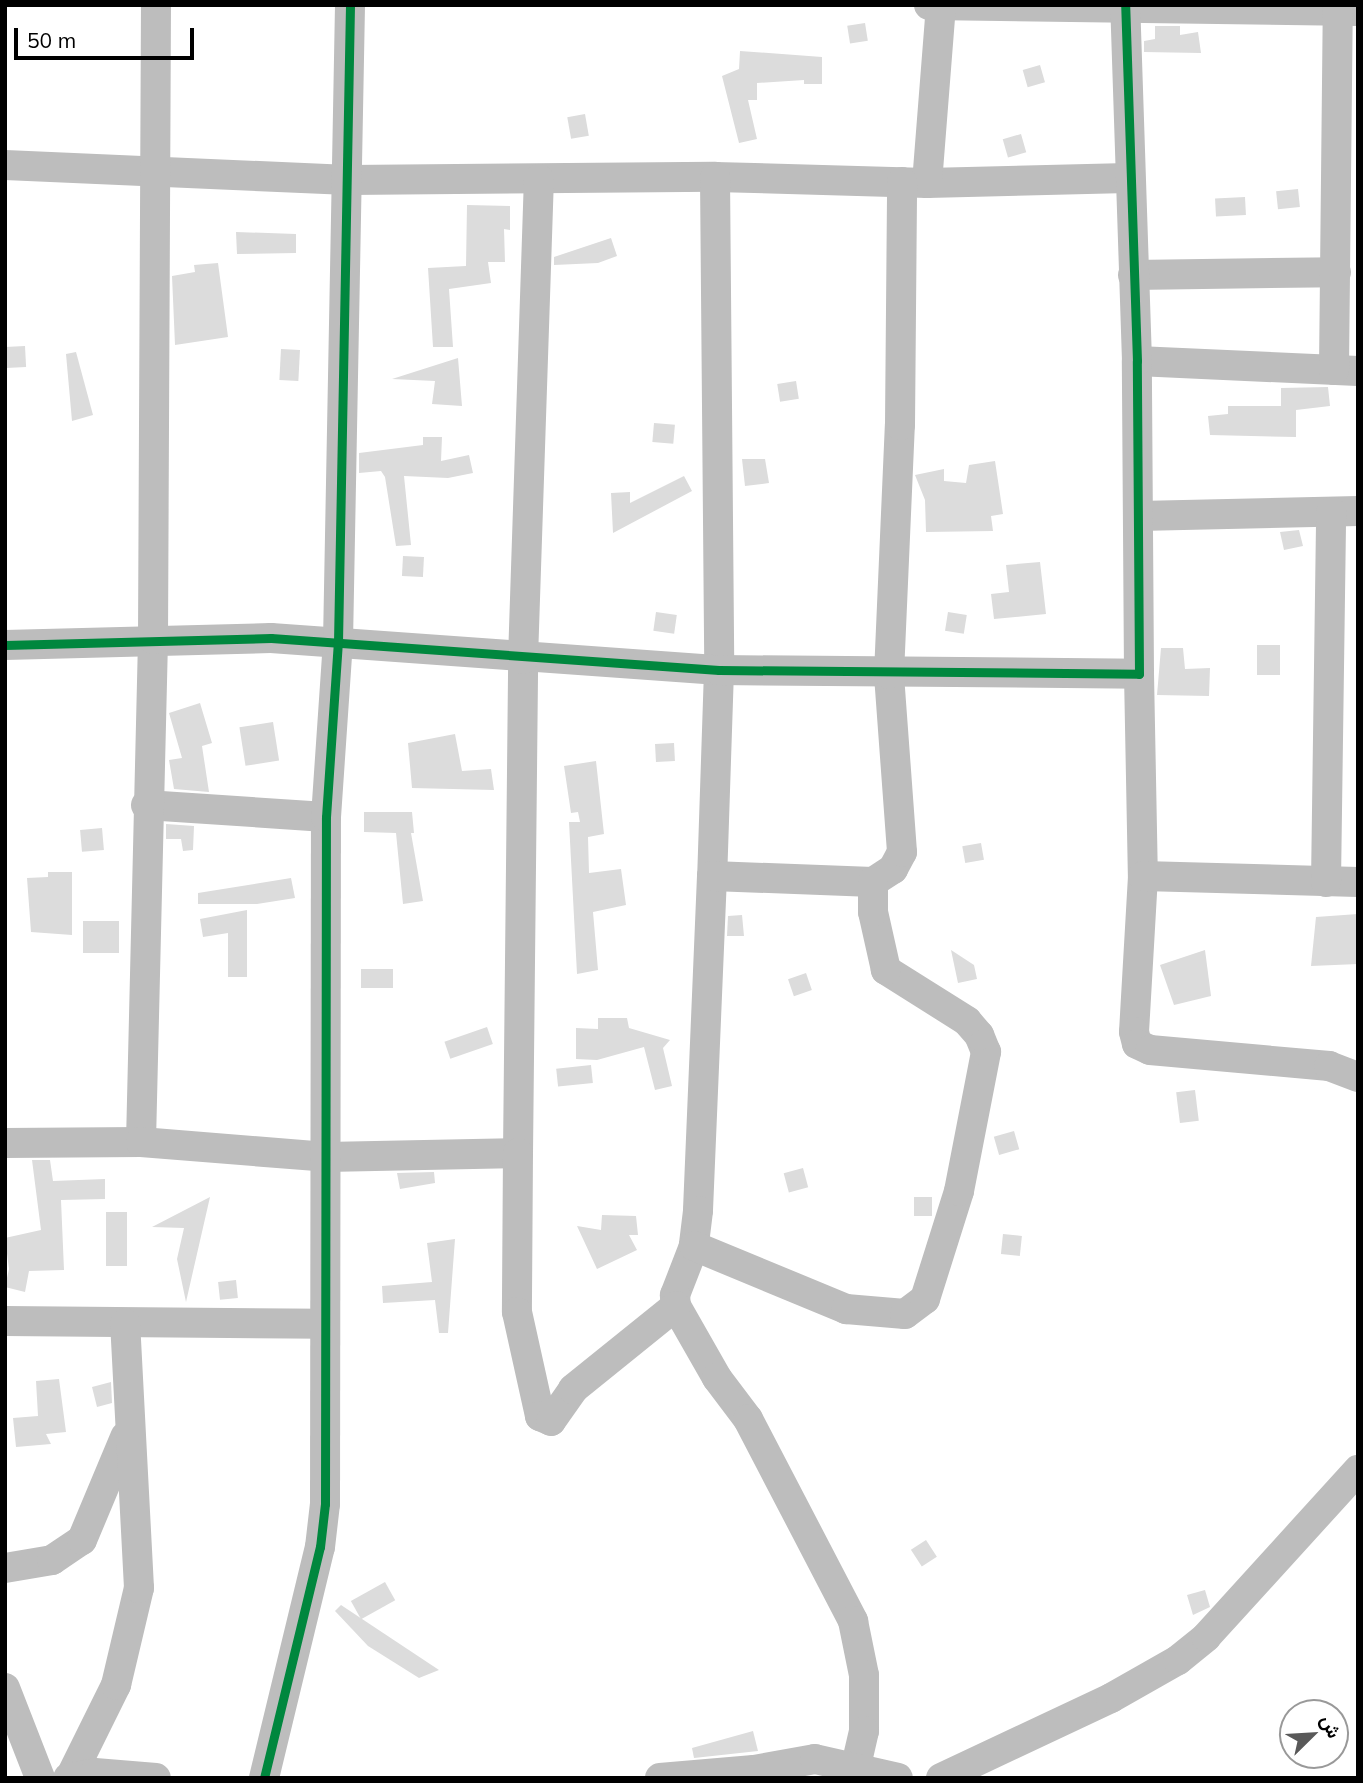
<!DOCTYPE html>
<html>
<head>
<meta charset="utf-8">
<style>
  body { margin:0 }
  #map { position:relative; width:1363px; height:1783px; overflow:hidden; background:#fff; font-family:Mulish,Vazirmatn,sans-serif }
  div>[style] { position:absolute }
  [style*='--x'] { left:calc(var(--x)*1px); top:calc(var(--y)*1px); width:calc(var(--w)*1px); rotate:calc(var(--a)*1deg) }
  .building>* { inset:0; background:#dcdcdc; transform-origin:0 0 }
  .minor>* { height:30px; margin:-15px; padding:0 15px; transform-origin:15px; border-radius:15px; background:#bdbdbd }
  .cycleway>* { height:9px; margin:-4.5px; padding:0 4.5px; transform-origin:4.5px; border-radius:4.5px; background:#00873e }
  span { translate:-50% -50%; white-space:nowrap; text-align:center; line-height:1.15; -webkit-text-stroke:7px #fff; paint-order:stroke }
  .frame { position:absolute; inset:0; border:7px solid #000; pointer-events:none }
  .north { position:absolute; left:1279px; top:1699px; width:70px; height:70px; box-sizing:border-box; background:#fff; border:2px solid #999; border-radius:50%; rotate:66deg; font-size:19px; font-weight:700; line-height:28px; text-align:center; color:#000 }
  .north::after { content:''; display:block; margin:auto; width:24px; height:32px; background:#595959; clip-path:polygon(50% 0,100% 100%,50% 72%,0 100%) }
  .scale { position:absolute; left:14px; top:28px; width:180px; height:32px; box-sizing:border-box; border:4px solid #000; border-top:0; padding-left:9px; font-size:21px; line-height:24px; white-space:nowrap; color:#000; -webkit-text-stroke:5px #fff; paint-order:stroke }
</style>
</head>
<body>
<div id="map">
  <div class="building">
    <div style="left:865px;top:23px;width:18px;height:18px;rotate:81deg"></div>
    <div style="clip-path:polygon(1155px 26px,1180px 26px,1180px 35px,1198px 32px,1201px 53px,1144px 52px,1144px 41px,1155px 39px)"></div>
    <div style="clip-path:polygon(740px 51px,822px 57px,822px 84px,804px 84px,804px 80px,757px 83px,757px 100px,748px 100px,757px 139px,739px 143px,722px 76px,739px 69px)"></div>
    <div style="left:1040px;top:65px;width:18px;height:18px;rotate:74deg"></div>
    <div style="left:585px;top:114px;width:22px;height:18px;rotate:80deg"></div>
    <div style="left:1021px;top:134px;width:19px;height:19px;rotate:74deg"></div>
    <div style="left:1298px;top:189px;width:18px;height:22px;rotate:84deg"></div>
    <div style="left:1245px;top:197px;width:18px;height:30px;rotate:87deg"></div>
    <div style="clip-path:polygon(467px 205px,510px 206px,510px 230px,504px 229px,505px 262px,488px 262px,491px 283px,449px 289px,453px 347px,433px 347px,428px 268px,466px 266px)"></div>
    <div style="clip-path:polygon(236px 232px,296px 234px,296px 253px,237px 254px)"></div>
    <div style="clip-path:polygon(611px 238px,617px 256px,598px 263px,554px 265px,554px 257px)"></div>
    <div style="clip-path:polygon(218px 263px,228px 337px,175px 345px,172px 276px,195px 272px,194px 265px)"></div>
    <div style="left:25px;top:346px;width:21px;height:20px;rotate:87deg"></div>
    <div style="left:281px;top:349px;width:19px;height:31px;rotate:3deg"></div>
    <div style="clip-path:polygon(76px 352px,93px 415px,72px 421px,66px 354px)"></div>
    <div style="clip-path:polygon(458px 358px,462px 406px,432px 404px,435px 381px,392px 379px)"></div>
    <div style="left:796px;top:381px;width:18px;height:19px;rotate:81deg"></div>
    <div style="clip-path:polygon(1328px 387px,1330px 406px,1296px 410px,1296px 437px,1210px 435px,1208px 416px,1228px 414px,1228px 406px,1281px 406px,1281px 388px)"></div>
    <div style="left:654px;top:423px;width:21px;height:19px;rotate:5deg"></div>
    <div style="clip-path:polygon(423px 437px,442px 437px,441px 461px,469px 455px,473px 473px,448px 478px,404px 476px,411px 545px,396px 546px,385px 477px,381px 471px,359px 473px,359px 453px,423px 445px)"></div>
    <div style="clip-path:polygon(742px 459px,765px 459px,769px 483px,745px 486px)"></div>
    <div style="clip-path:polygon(995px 461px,1003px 514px,991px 516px,993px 531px,926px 532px,925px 500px,915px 475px,944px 469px,944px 481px,966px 483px,969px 465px)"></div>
    <div style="clip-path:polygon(684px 476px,692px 491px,613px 533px,611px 493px,630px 492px,630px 503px)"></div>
    <div style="clip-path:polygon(1299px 530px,1303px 546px,1284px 550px,1280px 532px)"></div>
    <div style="left:403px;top:556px;width:21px;height:20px;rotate:3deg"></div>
    <div style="clip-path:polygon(1040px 562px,1046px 614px,994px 619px,991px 594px,1009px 592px,1006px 565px)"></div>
    <div style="left:656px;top:612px;width:21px;height:19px;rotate:8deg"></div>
    <div style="left:948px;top:612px;width:19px;height:19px;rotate:9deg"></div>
    <div style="left:1257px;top:645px;width:23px;height:30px"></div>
    <div style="clip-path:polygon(1161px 648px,1183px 648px,1185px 669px,1210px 668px,1209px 696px,1157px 695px)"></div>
    <div style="clip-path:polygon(200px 703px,212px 743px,202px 746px,209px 792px,174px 789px,169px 760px,182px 758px,169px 713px)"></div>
    <div style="left:273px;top:722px;width:39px;height:34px;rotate:81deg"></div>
    <div style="clip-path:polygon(455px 734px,462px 771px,491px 769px,494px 790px,412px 788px,408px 743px)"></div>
    <div style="left:674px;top:743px;width:18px;height:19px;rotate:87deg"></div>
    <div style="clip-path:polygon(596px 761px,604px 834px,588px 837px,589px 873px,621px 869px,626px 905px,593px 912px,598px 970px,577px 974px,569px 822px,580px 822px,578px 812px,571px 813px,564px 766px)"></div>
    <div style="clip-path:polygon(364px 812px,412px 812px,414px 833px,411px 833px,423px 901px,403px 904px,396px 833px,364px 832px)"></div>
    <div style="clip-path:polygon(166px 824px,194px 826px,193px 850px,183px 851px,181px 839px,166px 839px)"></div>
    <div style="left:102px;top:828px;width:22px;height:22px;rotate:85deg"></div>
    <div style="left:981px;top:843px;width:17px;height:19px;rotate:80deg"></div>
    <div style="clip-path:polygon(48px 872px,72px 872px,72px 935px,31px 932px,27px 878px,48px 877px)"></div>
    <div style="clip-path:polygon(291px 878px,295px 898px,257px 904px,198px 904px,198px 893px)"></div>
    <div style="clip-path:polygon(247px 910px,247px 977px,228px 977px,228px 933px,203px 937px,200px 919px)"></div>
    <div style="clip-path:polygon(1358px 914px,1358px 964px,1311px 966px,1316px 917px)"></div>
    <div style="clip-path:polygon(742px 915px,744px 936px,727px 936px,728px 916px)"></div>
    <div style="left:83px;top:921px;width:36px;height:32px"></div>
    <div style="clip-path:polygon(951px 950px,974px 965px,977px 979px,958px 983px)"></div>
    <div style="clip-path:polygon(1205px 950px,1211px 996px,1174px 1005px,1160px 965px)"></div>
    <div style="left:361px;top:969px;width:32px;height:19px"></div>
    <div style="left:806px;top:973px;width:18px;height:19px;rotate:71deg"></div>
    <div style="clip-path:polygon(598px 1018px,627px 1018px,629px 1028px,670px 1040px,663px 1048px,672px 1086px,655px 1090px,644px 1047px,597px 1060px,576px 1059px,576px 1028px,598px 1029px)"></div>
    <div style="left:487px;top:1027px;width:18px;height:45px;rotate:71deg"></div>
    <div style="left:591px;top:1065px;width:18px;height:35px;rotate:84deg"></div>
    <div style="left:1195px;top:1090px;width:31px;height:19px;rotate:83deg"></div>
    <div style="left:1014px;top:1131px;width:19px;height:21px;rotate:74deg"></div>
    <div style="clip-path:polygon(32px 1160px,50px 1160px,53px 1181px,105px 1179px,105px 1199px,61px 1200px,64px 1270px,29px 1271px,25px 1292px,5px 1287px,9px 1269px,5px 1238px,41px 1230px)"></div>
    <div style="left:803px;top:1168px;width:20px;height:20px;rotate:75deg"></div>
    <div style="clip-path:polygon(434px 1172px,435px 1183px,400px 1189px,397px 1173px)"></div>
    <div style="clip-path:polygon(210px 1197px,186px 1302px,177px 1259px,184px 1228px,152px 1227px)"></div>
    <div style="left:914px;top:1197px;width:18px;height:19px"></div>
    <div style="left:106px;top:1212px;width:21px;height:54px"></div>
    <div style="clip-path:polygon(602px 1215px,636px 1216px,638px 1235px,629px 1235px,637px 1250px,597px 1269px,577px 1226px,601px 1230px)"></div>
    <div style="left:1003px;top:1234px;width:19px;height:20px;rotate:6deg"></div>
    <div style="clip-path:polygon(455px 1239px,448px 1333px,439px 1333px,435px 1300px,383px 1303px,382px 1286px,432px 1282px,427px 1243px)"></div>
    <div style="left:236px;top:1280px;width:18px;height:18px;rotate:84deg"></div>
    <div style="clip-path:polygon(59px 1379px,66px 1432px,46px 1434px,51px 1444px,16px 1447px,13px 1418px,38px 1416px,36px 1381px)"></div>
    <div style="clip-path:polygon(111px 1382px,112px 1403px,97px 1407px,92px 1387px)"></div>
    <div style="left:926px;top:1540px;width:20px;height:18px;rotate:57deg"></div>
    <div style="left:385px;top:1582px;width:21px;height:39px;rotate:61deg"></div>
    <div style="clip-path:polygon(1205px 1590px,1210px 1607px,1193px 1615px,1187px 1595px)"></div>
    <div style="clip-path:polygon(341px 1605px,439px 1670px,419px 1678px,368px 1646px,335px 1611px)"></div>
    <div style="clip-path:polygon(753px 1731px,758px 1751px,694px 1758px,692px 1748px)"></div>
  </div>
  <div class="minor">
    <div style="--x:929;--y:5;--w:429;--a:0.8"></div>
    <div style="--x:5;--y:165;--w:344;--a:2.5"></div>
    <div style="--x:349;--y:180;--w:366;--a:-0.5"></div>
    <div style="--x:715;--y:177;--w:212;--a:1.6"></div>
    <div style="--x:927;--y:183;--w:201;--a:-1.4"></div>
    <div style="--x:715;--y:177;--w:493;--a:89.5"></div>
    <div style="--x:719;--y:670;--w:206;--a:91.9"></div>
    <div style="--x:712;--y:876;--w:335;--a:92.4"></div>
    <div style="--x:698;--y:1211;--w:35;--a:97"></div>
    <div style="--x:694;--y:1246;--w:53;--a:111.2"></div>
    <div style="--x:675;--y:1295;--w:11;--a:85"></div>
    <div style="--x:676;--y:1306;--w:83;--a:60.3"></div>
    <div style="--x:717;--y:1378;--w:51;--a:52.9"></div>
    <div style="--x:748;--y:1419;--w:228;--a:62.5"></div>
    <div style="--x:853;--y:1621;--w:55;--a:78.5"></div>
    <div style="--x:864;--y:1675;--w:56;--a:90"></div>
    <div style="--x:864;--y:1731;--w:36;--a:103"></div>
    <div style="--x:927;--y:183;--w:178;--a:-85.5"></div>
    <div style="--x:1133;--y:275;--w:203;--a:-0.8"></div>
    <div style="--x:1137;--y:361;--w:221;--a:2.6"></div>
    <div style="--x:1334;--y:370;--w:365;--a:-89.4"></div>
    <div style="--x:1139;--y:516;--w:219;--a:-1.3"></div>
    <div style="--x:5;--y:645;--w:266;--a:-1.5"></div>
    <div style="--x:271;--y:638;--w:449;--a:4.1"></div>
    <div style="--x:719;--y:670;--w:420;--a:0.5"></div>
    <div style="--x:1139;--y:674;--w:313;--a:-90.4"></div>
    <div style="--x:1137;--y:361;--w:356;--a:-91.9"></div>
    <div style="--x:1139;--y:674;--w:202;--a:88.9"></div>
    <div style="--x:1143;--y:876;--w:156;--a:93.3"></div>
    <div style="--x:1134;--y:1032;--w:12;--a:76"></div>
    <div style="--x:1137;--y:1044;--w:14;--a:25"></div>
    <div style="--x:1150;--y:1050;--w:180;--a:5.1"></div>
    <div style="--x:1329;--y:1066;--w:31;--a:21"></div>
    <div style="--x:146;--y:805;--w:180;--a:3.8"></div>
    <div style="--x:712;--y:876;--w:161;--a:2.1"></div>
    <div style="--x:873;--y:882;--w:24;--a:-33"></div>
    <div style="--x:893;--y:869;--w:19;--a:-62"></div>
    <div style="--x:902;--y:852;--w:178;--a:-94.2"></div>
    <div style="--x:889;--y:674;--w:249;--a:-87.5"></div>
    <div style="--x:900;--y:425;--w:243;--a:-89.5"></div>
    <div style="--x:1143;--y:876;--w:215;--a:1.6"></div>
    <div style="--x:1326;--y:882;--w:370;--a:-89.2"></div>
    <div style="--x:141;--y:1142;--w:503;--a:-88.63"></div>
    <div style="--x:153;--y:639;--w:634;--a:-89.73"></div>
    <div style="--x:5;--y:1143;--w:136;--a:-0.4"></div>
    <div style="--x:141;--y:1142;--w:186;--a:4.6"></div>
    <div style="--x:326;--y:1157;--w:192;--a:-1.2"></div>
    <div style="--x:518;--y:1153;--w:494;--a:-89.4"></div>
    <div style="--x:523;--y:659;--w:480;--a:-88.1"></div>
    <div style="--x:518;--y:1153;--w:159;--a:90.4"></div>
    <div style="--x:517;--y:1312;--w:107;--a:77.5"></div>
    <div style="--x:540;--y:1416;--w:12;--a:24"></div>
    <div style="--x:551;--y:1421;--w:39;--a:-55"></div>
    <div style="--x:573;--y:1389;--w:132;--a:-38.9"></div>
    <div style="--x:694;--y:1246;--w:165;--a:22.5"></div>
    <div style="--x:846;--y:1309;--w:59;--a:4.8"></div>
    <div style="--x:905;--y:1314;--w:25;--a:-37"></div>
    <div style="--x:925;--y:1299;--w:113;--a:-72.5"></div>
    <div style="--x:959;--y:1191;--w:142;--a:-79"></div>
    <div style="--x:986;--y:1052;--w:18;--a:-112"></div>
    <div style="--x:979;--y:1035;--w:18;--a:-131"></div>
    <div style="--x:967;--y:1021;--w:96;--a:-147.8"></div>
    <div style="--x:886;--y:970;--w:59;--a:-102.6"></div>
    <div style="--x:873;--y:912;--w:30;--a:-90"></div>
    <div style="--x:5;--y:1321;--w:318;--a:0.5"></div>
    <div style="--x:5;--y:1568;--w:48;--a:-9.7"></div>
    <div style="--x:52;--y:1560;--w:36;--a:-34"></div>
    <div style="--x:82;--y:1540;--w:112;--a:-67.3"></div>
    <div style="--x:5;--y:1688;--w:97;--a:68.7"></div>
    <div style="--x:71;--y:1776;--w:102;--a:-63.7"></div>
    <div style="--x:116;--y:1685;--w:100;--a:-76.7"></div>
    <div style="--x:139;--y:1588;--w:265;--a:-93"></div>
    <div style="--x:68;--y:1778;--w:27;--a:-10"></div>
    <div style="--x:95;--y:1773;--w:61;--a:4.7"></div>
    <div style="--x:264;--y:1778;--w:238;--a:-76.4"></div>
    <div style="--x:320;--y:1547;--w:43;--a:-83.4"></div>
    <div style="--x:325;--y:1504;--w:687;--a:-89.92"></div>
    <div style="--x:326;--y:817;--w:175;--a:-86.1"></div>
    <div style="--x:338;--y:642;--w:637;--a:-88.92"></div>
    <div style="--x:660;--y:1778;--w:94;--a:-4.9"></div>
    <div style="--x:754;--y:1770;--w:62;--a:-10.2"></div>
    <div style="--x:815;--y:1759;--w:85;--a:12.9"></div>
    <div style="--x:941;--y:1778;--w:188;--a:-25.2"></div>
    <div style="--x:1111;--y:1698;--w:77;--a:-29.6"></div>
    <div style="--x:1178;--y:1660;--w:36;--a:-39"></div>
    <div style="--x:1206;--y:1637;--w:226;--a:-47.7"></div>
  </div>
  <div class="cycleway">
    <div style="--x:5;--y:645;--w:266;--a:-1.5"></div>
    <div style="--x:271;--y:638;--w:449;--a:4.1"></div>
    <div style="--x:719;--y:670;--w:420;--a:0.5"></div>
    <div style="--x:1139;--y:674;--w:313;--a:-90.4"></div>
    <div style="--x:1137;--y:361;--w:356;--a:-91.9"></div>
    <div style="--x:264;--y:1778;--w:238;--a:-76.4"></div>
    <div style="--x:320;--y:1547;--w:43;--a:-83.4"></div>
    <div style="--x:325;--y:1504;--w:687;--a:-89.92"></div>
    <div style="--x:326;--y:817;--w:175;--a:-86.1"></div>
    <div style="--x:338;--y:642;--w:637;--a:-88.92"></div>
  </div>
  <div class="frame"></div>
  <div class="north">ش</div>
  <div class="scale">50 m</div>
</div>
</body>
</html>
